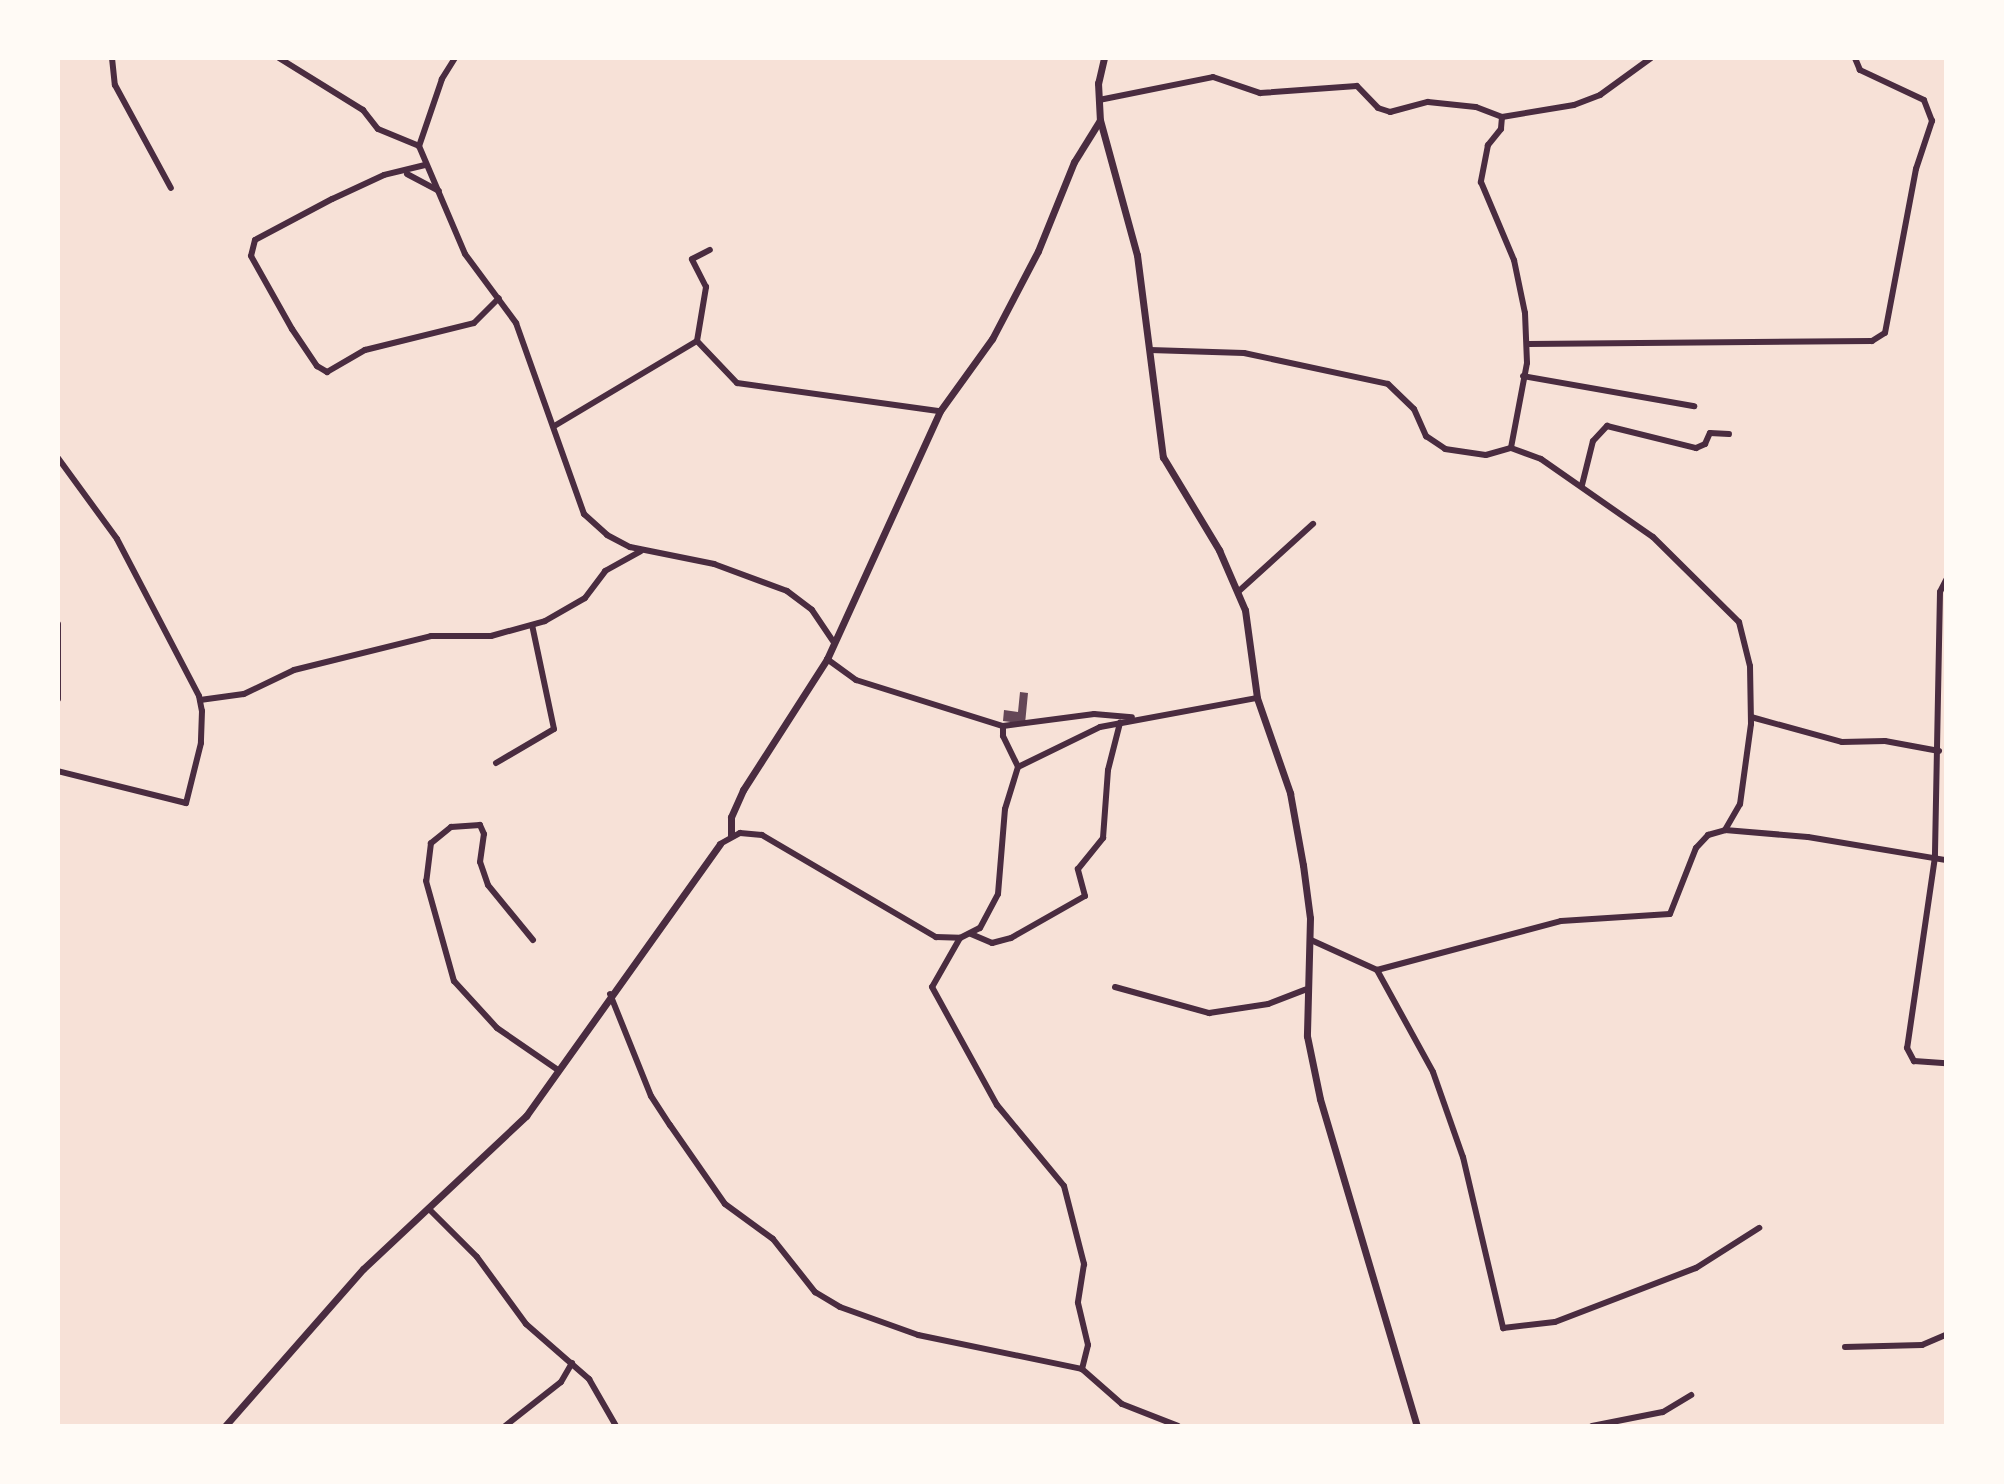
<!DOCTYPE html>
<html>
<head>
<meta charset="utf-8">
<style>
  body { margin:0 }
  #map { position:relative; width:2004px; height:1484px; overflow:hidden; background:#f7e1d7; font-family:"IBM Plex Sans",sans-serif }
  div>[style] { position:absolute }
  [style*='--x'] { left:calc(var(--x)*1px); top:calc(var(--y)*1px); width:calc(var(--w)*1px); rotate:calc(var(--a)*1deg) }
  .building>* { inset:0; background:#644757 }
  .minor>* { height:6px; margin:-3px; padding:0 3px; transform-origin:3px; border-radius:3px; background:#4a2c40 }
  .tertiary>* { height:7px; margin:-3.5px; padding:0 3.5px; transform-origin:3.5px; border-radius:3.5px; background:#4a2c40 }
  span { translate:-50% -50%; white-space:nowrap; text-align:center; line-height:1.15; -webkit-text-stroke:7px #fffaf5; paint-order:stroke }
  .frame { position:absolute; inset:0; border:60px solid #fffaf5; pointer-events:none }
</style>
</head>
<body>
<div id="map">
  <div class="building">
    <div style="clip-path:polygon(1020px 692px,1028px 693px,1025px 724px,1003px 721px,1004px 710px,1018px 712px)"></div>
  </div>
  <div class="minor">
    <div style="--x:112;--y:58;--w:27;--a:84"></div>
    <div style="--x:115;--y:85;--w:117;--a:61.5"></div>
    <div style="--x:279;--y:58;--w:99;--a:31.8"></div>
    <div style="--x:363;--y:110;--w:24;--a:52"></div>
    <div style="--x:378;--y:129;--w:44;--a:22.5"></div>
    <div style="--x:455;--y:58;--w:25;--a:122"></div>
    <div style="--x:442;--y:79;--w:71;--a:108.9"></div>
    <div style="--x:419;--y:146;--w:117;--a:66.9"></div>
    <div style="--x:465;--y:254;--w:86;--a:53.5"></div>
    <div style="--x:516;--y:323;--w:203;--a:70.4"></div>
    <div style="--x:584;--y:514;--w:31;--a:42"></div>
    <div style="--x:607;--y:535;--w:26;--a:28"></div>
    <div style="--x:630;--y:547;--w:86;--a:11.4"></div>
    <div style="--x:714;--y:564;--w:78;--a:20.3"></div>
    <div style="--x:787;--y:591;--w:31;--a:37"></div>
    <div style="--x:812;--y:610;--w:40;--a:56"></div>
    <div style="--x:1099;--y:100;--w:116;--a:-11.4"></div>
    <div style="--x:1213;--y:77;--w:50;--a:18.8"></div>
    <div style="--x:1260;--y:93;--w:97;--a:-4.1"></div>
    <div style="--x:1357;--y:86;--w:30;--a:46"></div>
    <div style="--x:1378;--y:108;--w:13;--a:18"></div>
    <div style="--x:1390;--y:112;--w:39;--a:-15"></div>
    <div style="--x:1428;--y:102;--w:48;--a:5.9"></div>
    <div style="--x:1476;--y:107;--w:28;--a:21"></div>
    <div style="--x:1502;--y:117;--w:73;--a:-9.5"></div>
    <div style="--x:1574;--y:105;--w:28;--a:-21"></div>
    <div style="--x:1600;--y:95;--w:63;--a:-36"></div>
    <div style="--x:1502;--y:117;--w:12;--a:95"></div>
    <div style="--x:1501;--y:129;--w:21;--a:129"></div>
    <div style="--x:1488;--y:145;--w:38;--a:101"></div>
    <div style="--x:1481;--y:182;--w:85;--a:67.1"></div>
    <div style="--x:1514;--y:260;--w:54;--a:78.3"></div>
    <div style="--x:1525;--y:313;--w:50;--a:87.7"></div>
    <div style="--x:1527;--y:363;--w:86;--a:100.7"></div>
    <div style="--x:425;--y:165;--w:42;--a:166.3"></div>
    <div style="--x:384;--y:175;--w:57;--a:155.2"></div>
    <div style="--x:332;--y:199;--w:87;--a:152"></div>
    <div style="--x:255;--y:240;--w:16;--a:104"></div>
    <div style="--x:251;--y:256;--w:84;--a:60.7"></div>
    <div style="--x:292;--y:329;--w:45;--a:56"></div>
    <div style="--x:317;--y:366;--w:12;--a:31"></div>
    <div style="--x:327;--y:372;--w:44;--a:-30.1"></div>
    <div style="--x:365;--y:350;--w:112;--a:-13.9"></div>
    <div style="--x:474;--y:323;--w:35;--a:-45"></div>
    <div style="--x:407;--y:174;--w:36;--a:28"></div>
    <div style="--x:697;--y:341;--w:58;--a:46.4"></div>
    <div style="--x:737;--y:383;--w:205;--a:7.9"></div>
    <div style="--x:1528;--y:344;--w:344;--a:-0.5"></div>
    <div style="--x:1872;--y:341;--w:15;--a:-32"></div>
    <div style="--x:1885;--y:333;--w:167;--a:-79.3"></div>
    <div style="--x:1916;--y:169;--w:51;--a:-71.6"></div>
    <div style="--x:1932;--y:121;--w:22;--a:-111"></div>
    <div style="--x:1924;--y:100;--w:71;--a:-154.9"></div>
    <div style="--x:1860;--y:70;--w:13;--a:-113"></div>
    <div style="--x:1150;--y:350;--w:94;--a:1.8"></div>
    <div style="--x:1244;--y:353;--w:147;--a:12.1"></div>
    <div style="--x:1388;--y:384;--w:36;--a:44"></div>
    <div style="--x:1414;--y:409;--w:30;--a:66"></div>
    <div style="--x:1426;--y:436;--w:23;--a:34"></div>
    <div style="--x:1445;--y:449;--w:41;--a:8.3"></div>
    <div style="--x:1486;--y:455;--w:26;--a:-16"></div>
    <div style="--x:1511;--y:448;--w:32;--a:20"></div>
    <div style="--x:1541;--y:459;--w:136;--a:34.9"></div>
    <div style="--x:1653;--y:537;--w:121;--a:44.7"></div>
    <div style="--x:1739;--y:622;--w:45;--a:76"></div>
    <div style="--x:1750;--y:666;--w:58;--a:89"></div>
    <div style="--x:1751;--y:724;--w:81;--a:97.8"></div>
    <div style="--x:1740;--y:804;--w:30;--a:120"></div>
    <div style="--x:1523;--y:376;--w:174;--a:10"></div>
    <div style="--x:556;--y:425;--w:164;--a:-30.8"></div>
    <div style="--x:697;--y:341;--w:55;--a:-80.5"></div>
    <div style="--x:706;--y:287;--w:31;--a:-117"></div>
    <div style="--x:692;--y:259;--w:20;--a:-27"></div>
    <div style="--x:58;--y:458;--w:100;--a:53.9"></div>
    <div style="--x:117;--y:539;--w:177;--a:62.4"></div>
    <div style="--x:199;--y:696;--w:15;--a:79"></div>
    <div style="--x:202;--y:711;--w:32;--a:92"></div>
    <div style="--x:201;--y:743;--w:62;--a:104"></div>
    <div style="--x:186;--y:803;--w:132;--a:-166"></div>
    <div style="--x:1582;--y:485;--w:45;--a:-76"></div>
    <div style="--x:1593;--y:441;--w:21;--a:-47"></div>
    <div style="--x:1607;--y:426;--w:92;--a:13.9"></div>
    <div style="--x:1696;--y:448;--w:10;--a:-24"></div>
    <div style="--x:1705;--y:444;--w:12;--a:-66"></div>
    <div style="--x:1710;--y:433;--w:19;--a:3"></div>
    <div style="--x:1946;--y:580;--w:13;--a:117"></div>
    <div style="--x:1940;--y:592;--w:265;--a:91.1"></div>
    <div style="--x:1935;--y:857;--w:193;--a:98.3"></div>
    <div style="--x:1907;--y:1048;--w:15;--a:62"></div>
    <div style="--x:1914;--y:1061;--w:32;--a:4"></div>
    <div style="--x:1239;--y:591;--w:100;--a:-42.2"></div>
    <div style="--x:58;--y:624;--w:75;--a:90"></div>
    <div style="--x:827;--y:659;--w:36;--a:36"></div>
    <div style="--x:856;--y:680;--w:154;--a:17.4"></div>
    <div style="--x:1003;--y:726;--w:92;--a:-7.5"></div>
    <div style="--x:1094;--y:714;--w:38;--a:5"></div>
    <div style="--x:200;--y:700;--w:44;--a:-7.8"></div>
    <div style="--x:244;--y:694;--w:55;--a:-25.6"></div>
    <div style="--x:294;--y:670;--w:141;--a:-13.9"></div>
    <div style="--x:431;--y:636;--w:60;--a:0"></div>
    <div style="--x:491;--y:636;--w:56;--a:-15.5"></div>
    <div style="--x:545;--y:621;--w:46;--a:-29.9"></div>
    <div style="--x:585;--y:598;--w:34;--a:-53"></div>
    <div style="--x:605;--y:571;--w:41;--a:-29.1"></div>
    <div style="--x:1751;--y:717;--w:94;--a:15.4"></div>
    <div style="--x:1842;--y:742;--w:43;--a:-1.3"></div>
    <div style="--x:1885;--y:741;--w:55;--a:10.5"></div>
    <div style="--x:1003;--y:726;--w:10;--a:90"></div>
    <div style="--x:1003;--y:736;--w:34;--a:64"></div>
    <div style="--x:496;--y:763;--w:67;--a:-30.4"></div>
    <div style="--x:554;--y:729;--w:106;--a:-101.9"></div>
    <div style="--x:720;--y:844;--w:23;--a:-29"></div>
    <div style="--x:740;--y:833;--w:22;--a:5"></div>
    <div style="--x:762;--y:835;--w:202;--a:30.4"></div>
    <div style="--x:936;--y:937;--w:24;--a:2"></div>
    <div style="--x:960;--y:938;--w:22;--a:-27"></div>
    <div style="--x:980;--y:928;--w:38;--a:-62"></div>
    <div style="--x:998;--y:894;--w:85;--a:-85.3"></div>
    <div style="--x:1005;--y:809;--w:44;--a:-72.8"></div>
    <div style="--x:1018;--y:767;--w:91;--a:-26"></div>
    <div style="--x:1100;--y:727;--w:160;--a:-10.5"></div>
    <div style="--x:971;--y:934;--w:23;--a:23"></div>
    <div style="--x:992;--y:943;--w:20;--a:-15"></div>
    <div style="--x:1011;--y:938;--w:85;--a:-29.6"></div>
    <div style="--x:1085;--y:896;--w:28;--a:-105"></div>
    <div style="--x:1078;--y:869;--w:40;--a:-51"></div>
    <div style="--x:1103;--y:838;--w:68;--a:-85.8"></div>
    <div style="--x:1108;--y:770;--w:49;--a:-75.7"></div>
    <div style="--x:960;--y:938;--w:56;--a:119.7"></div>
    <div style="--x:932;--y:987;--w:135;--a:61.2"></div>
    <div style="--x:997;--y:1105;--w:105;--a:50.4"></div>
    <div style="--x:1064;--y:1186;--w:81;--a:75.6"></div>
    <div style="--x:1084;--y:1264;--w:39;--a:99"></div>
    <div style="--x:1078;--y:1303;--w:43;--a:76.6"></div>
    <div style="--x:1088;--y:1345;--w:25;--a:104"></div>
    <div style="--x:533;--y:940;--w:71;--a:-129.3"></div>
    <div style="--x:488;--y:885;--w:24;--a:-109"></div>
    <div style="--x:480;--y:862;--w:28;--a:-82"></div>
    <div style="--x:484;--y:834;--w:10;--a:-114"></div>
    <div style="--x:480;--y:825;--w:29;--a:176"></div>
    <div style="--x:451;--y:827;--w:26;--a:141"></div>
    <div style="--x:431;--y:843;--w:38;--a:97"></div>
    <div style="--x:426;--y:881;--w:104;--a:74.4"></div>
    <div style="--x:454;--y:981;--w:64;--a:47.5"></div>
    <div style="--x:497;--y:1028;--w:74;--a:34.5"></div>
    <div style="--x:1311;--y:940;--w:72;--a:24.4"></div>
    <div style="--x:1377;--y:970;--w:190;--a:-14.9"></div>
    <div style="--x:1561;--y:921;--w:109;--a:-3.7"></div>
    <div style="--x:1670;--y:914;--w:71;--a:-68.5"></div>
    <div style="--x:1696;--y:848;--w:18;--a:-47"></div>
    <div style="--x:1708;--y:835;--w:18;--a:-16"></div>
    <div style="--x:1725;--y:830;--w:83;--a:4.8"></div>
    <div style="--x:1808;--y:837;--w:140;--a:9.5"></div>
    <div style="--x:1377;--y:970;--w:116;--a:61.2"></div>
    <div style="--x:1433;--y:1072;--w:90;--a:70.6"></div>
    <div style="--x:1463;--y:1157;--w:176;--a:76.8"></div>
    <div style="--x:1503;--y:1328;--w:52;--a:-6.6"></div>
    <div style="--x:1555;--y:1322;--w:151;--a:-21"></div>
    <div style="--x:1696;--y:1268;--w:75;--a:-32.4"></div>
    <div style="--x:1115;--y:987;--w:98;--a:15.5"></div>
    <div style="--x:1209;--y:1013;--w:60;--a:-8.7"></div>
    <div style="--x:1268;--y:1004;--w:40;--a:-21"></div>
    <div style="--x:610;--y:994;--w:110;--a:68.1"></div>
    <div style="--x:651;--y:1096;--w:35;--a:57"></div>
    <div style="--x:670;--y:1125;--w:96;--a:55.2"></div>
    <div style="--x:725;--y:1204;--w:59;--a:36.1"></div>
    <div style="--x:773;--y:1239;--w:68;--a:51.6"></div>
    <div style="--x:815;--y:1292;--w:29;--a:31"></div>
    <div style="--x:840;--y:1307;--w:83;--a:19.7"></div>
    <div style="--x:918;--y:1335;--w:167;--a:11.7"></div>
    <div style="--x:1082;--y:1369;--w:53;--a:41.2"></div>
    <div style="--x:1122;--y:1404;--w:60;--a:21.4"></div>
    <div style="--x:430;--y:1210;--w:66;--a:45"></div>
    <div style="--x:477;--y:1257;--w:83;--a:53.8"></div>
    <div style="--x:526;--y:1324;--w:84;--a:41.1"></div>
    <div style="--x:589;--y:1379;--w:54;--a:60.1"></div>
    <div style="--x:1845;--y:1347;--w:77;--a:-1.5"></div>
    <div style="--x:1922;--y:1345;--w:26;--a:-23"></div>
    <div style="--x:505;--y:1426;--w:71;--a:-38.2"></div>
    <div style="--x:561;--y:1382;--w:22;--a:-60"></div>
    <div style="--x:1592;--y:1426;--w:72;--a:-11.2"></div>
    <div style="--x:1663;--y:1412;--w:33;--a:-31"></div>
  </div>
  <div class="tertiary">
    <div style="--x:1104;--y:58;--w:26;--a:103"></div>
    <div style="--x:1098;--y:83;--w:37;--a:87"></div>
    <div style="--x:1100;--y:120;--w:140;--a:74.7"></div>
    <div style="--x:1137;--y:255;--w:204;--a:82.7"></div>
    <div style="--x:1163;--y:457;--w:109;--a:58.9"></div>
    <div style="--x:1219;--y:550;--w:65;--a:66.6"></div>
    <div style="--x:1245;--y:610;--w:89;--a:82.2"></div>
    <div style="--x:1257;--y:698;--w:101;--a:70.8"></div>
    <div style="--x:1290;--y:793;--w:73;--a:79.8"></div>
    <div style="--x:1303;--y:865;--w:53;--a:82.5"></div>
    <div style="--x:1310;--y:918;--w:118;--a:91.5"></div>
    <div style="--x:1307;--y:1036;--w:64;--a:78.3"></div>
    <div style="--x:1320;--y:1099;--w:341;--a:73.5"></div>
    <div style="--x:731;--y:835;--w:18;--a:-90"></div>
    <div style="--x:731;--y:817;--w:30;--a:-66"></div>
    <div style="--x:743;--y:790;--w:156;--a:-57.3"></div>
    <div style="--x:827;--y:659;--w:273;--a:-65.5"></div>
    <div style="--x:940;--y:411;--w:89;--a:-54.2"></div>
    <div style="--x:992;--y:339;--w:99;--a:-62.4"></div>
    <div style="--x:1038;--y:251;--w:96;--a:-68"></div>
    <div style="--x:1074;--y:162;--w:49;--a:-58.2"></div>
    <div style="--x:225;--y:1426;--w:209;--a:-48.7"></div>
    <div style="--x:363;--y:1269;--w:224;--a:-43.2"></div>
    <div style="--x:526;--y:1116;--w:334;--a:-54.5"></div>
  </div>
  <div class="frame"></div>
</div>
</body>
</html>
